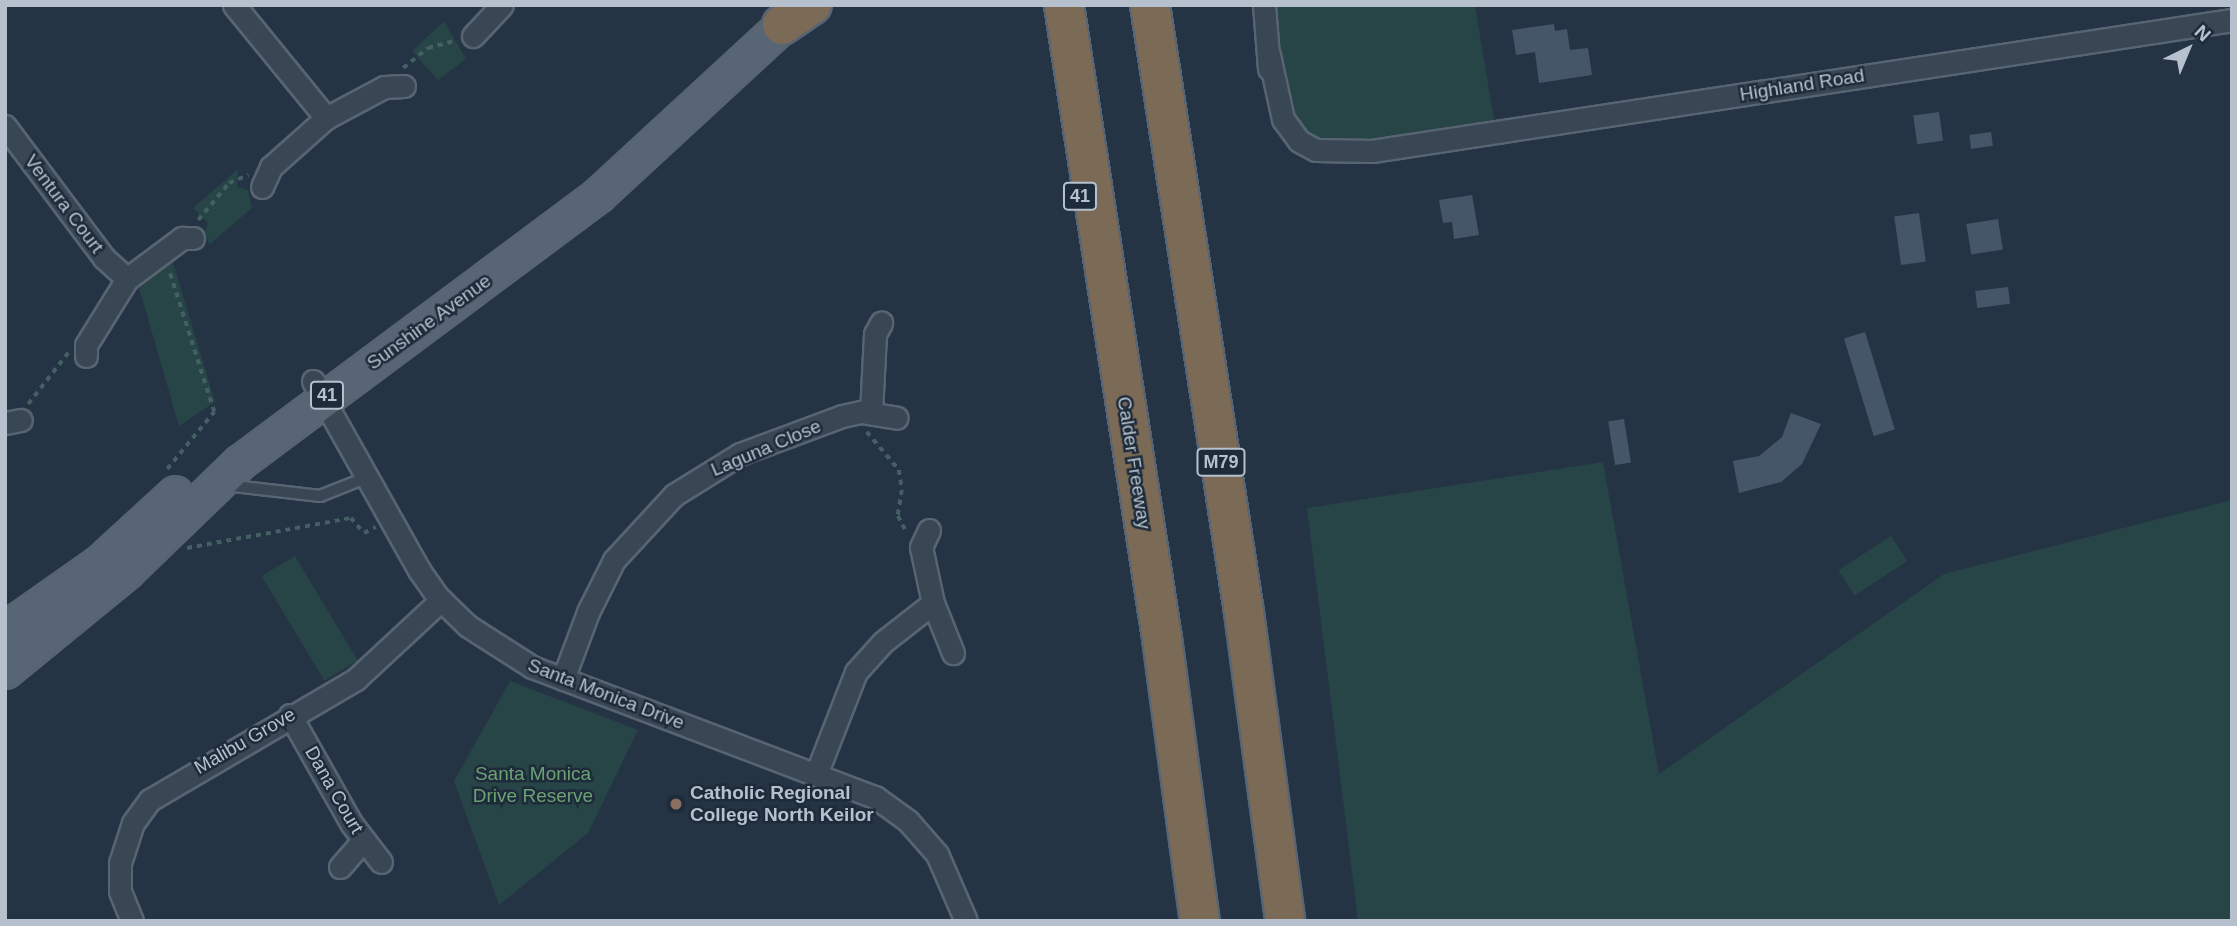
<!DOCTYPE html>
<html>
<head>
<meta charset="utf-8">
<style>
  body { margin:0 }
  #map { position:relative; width:2237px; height:926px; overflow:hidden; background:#243445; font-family:Helvetica,sans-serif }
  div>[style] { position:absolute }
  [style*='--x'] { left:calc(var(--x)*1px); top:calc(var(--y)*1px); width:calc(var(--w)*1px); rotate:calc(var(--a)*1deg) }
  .green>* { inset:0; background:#274446; transform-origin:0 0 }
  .building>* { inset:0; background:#465669; transform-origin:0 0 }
  .path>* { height:3.5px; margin-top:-1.75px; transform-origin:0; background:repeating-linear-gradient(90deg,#456062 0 5px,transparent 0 10px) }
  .roads { filter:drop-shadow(2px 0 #586472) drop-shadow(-2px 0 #586472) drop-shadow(0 2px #586472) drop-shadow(0 -2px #586472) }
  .lane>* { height:10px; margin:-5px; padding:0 5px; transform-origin:5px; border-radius:5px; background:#394654 }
  .street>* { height:21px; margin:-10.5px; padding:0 10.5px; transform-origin:10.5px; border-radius:10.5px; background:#394654 }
  .primary>* { height:33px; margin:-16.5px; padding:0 16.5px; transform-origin:16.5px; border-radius:16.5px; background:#576574 }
  .highway>* { height:38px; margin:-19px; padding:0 19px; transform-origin:19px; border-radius:19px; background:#7b6b56 }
  .dots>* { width:19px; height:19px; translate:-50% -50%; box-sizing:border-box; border:4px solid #1e2b3a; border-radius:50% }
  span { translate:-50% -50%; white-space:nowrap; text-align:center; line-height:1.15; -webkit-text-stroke:5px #1e2b3a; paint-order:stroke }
  .shield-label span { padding:2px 5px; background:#1e2b3a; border:2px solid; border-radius:5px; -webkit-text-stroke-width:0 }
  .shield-label { font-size:18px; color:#b7c1ce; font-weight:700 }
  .street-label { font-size:19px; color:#b7c1ce }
  .park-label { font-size:19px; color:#6ca175 }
  .poi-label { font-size:19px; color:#b7c1ce; font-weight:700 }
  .left { translate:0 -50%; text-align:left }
  .frame { position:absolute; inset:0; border:7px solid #b7c1ce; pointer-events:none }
  .north { position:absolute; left:2153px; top:14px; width:70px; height:70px; -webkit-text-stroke:5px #1e2b3a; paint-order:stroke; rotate:43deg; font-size:19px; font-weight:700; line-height:28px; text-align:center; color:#b7c1ce }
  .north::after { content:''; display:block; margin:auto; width:24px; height:32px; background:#b7c1ce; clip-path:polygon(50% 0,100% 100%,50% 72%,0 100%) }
</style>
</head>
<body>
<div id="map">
  <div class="green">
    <div style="clip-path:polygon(1273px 5px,1475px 5px,1494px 120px,1330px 146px,1296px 131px,1279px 62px)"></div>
    <div style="clip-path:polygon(444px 21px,466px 59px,438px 80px,412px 51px)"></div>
    <div style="clip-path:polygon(238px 169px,237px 187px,248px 190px,252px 208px,210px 244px,203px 236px,208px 223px,193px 208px)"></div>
    <div style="clip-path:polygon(171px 256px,215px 402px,179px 426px,137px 281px)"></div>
    <div style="clip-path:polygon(1603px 462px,1659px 774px,1944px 574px,2232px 500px,2232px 921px,1358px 921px,1307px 508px)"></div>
    <div style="left:1891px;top:536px;width:30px;height:63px;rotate:57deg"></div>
    <div style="left:295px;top:556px;width:122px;height:39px;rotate:59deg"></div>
    <div style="clip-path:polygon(510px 681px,638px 730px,588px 833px,499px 905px,454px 781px)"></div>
  </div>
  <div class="building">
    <div style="clip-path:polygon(1554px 24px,1555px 31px,1567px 29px,1570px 50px,1588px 48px,1592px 75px,1539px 83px,1535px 52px,1516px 55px,1512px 30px)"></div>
    <div style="left:1939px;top:112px;width:29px;height:26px;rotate:82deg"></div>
    <div style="left:1991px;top:132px;width:14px;height:22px;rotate:82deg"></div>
    <div style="clip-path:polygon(1472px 195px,1479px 235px,1454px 239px,1452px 222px,1443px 223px,1439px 200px)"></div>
    <div style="left:1919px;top:213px;width:49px;height:25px;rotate:82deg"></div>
    <div style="left:1998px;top:219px;width:31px;height:32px;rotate:81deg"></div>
    <div style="left:2008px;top:287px;width:17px;height:33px;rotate:83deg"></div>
    <div style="left:1865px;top:332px;width:102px;height:22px;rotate:73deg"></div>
    <div style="clip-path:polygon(1791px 413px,1821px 424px,1802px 464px,1781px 482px,1739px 493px,1733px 461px,1759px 456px,1782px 437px)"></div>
    <div style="left:1624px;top:419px;width:44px;height:16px;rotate:81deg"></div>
  </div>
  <div class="path">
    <div style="--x:403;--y:68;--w:32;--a:-39"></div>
    <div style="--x:428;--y:48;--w:30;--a:-15"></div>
    <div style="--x:198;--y:220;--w:48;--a:-50"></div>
    <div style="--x:229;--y:183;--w:21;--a:-23"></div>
    <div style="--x:28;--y:404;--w:65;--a:-51.9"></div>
    <div style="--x:867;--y:432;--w:50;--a:49.9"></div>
    <div style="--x:899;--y:470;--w:20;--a:81"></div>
    <div style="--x:902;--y:490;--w:26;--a:99"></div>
    <div style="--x:898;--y:516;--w:19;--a:62"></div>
    <div style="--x:167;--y:469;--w:74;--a:-50.5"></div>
    <div style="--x:214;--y:412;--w:148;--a:-107.7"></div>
    <div style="--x:187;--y:548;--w:167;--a:-10.4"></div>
    <div style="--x:351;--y:518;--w:20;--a:49"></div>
    <div style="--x:364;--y:533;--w:13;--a:-27"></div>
  </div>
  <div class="roads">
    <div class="lane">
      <div style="--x:225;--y:485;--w:96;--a:6.6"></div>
      <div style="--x:320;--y:496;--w:52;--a:-21.6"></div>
    </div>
    <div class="street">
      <div style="--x:234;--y:5;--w:146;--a:50.8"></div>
      <div style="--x:1264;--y:5;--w:64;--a:85.5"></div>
      <div style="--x:473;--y:36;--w:42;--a:-46.9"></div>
      <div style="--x:1269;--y:55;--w:66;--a:77.7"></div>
      <div style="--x:1283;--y:119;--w:27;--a:54"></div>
      <div style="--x:1299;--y:141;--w:19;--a:28"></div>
      <div style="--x:1316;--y:150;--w:56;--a:1"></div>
      <div style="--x:1372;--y:151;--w:870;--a:-8.66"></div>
      <div style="--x:5;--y:126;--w:165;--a:53.1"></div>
      <div style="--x:104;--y:258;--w:31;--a:42"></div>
      <div style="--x:262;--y:187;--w:22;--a:-66"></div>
      <div style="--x:271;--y:167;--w:74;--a:-41.7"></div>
      <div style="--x:326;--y:118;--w:66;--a:-28.1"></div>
      <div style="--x:384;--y:87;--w:20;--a:-3"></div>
      <div style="--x:86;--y:356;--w:11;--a:-90"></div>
      <div style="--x:86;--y:345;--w:78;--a:-58.2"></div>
      <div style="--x:127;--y:279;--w:69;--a:-36.7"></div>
      <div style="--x:182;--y:238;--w:11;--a:0"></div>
      <div style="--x:313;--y:381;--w:217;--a:60.7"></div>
      <div style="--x:419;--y:570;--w:32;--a:55"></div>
      <div style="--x:437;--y:596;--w:43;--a:44.1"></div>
      <div style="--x:468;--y:626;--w:76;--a:32.6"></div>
      <div style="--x:532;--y:667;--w:367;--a:20.8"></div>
      <div style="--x:875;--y:797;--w:41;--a:36"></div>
      <div style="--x:908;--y:821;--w:44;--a:48.7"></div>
      <div style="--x:937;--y:854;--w:73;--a:66.6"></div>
      <div style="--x:871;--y:413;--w:79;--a:-87.1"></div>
      <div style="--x:875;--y:334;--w:13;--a:-61"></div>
      <div style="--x:5;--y:423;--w:16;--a:-11"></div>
      <div style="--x:929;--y:530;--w:19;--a:115"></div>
      <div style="--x:921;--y:547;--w:57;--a:77.9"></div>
      <div style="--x:933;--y:603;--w:54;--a:68.2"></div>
      <div style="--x:563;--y:679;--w:72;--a:-69.5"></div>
      <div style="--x:588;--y:612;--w:58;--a:-63.4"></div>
      <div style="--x:614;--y:560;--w:88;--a:-47.3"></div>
      <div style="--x:674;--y:495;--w:78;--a:-31.8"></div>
      <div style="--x:740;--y:454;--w:109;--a:-20.4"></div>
      <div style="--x:842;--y:416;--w:19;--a:-12"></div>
      <div style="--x:861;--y:412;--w:36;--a:9"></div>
      <div style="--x:290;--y:715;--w:124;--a:60.5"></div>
      <div style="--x:351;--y:823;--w:49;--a:52.4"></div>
      <div style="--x:817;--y:772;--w:107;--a:-68.7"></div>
      <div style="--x:856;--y:672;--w:40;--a:-48"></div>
      <div style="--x:883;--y:642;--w:63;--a:-38"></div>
      <div style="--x:340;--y:867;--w:35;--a:-49"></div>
      <div style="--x:132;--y:921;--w:32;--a:-112"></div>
      <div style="--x:120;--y:891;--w:28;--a:-90"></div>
      <div style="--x:120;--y:863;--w:42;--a:-72"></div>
      <div style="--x:133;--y:823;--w:29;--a:-54"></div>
      <div style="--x:150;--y:800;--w:239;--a:-30.4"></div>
      <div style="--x:356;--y:679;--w:116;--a:-42.9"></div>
    </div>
    <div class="primary">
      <div style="--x:5;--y:629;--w:115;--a:-35.1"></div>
      <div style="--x:99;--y:563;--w:103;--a:-42.6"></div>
      <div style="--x:5;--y:671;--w:158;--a:-39.3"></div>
      <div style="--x:127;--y:571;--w:157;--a:-44"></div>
      <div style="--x:240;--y:462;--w:447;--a:-36.7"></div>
      <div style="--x:598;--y:195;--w:251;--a:-42.7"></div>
    </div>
    <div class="highway">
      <div style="--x:1064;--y:5;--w:641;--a:81.2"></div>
      <div style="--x:1162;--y:638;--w:286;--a:82.4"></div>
      <div style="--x:1150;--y:5;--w:614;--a:81.2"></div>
      <div style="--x:1244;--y:612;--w:312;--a:82.4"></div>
      <div style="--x:782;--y:25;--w:36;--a:-34"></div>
    </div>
  </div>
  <div class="dots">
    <div style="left:676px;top:804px;background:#8d6e63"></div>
  </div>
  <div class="shield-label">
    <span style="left:1080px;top:196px">41</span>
    <span style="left:327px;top:395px">41</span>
    <span style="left:1221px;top:462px">M79</span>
  </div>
  <div class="street-label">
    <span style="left:1802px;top:85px;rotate:-9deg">Highland Road</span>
    <span style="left:64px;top:204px;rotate:53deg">Ventura Court</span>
    <span style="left:429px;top:322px;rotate:-36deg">Sunshine Avenue</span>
    <span style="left:766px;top:448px;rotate:-23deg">Laguna Close</span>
    <span style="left:1134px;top:463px;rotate:81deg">Calder Freeway</span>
    <span style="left:606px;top:694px;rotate:21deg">Santa Monica Drive</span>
    <span style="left:245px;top:741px;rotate:-30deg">Malibu Grove</span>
    <span style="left:334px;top:790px;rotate:60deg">Dana Court</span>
  </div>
  <div class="park-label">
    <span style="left:533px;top:785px">Santa Monica<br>Drive Reserve</span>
  </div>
  <div class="poi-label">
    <span class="left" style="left:690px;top:804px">Catholic Regional<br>College North Keilor</span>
  </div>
  <div class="frame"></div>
  <div class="north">N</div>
</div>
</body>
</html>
